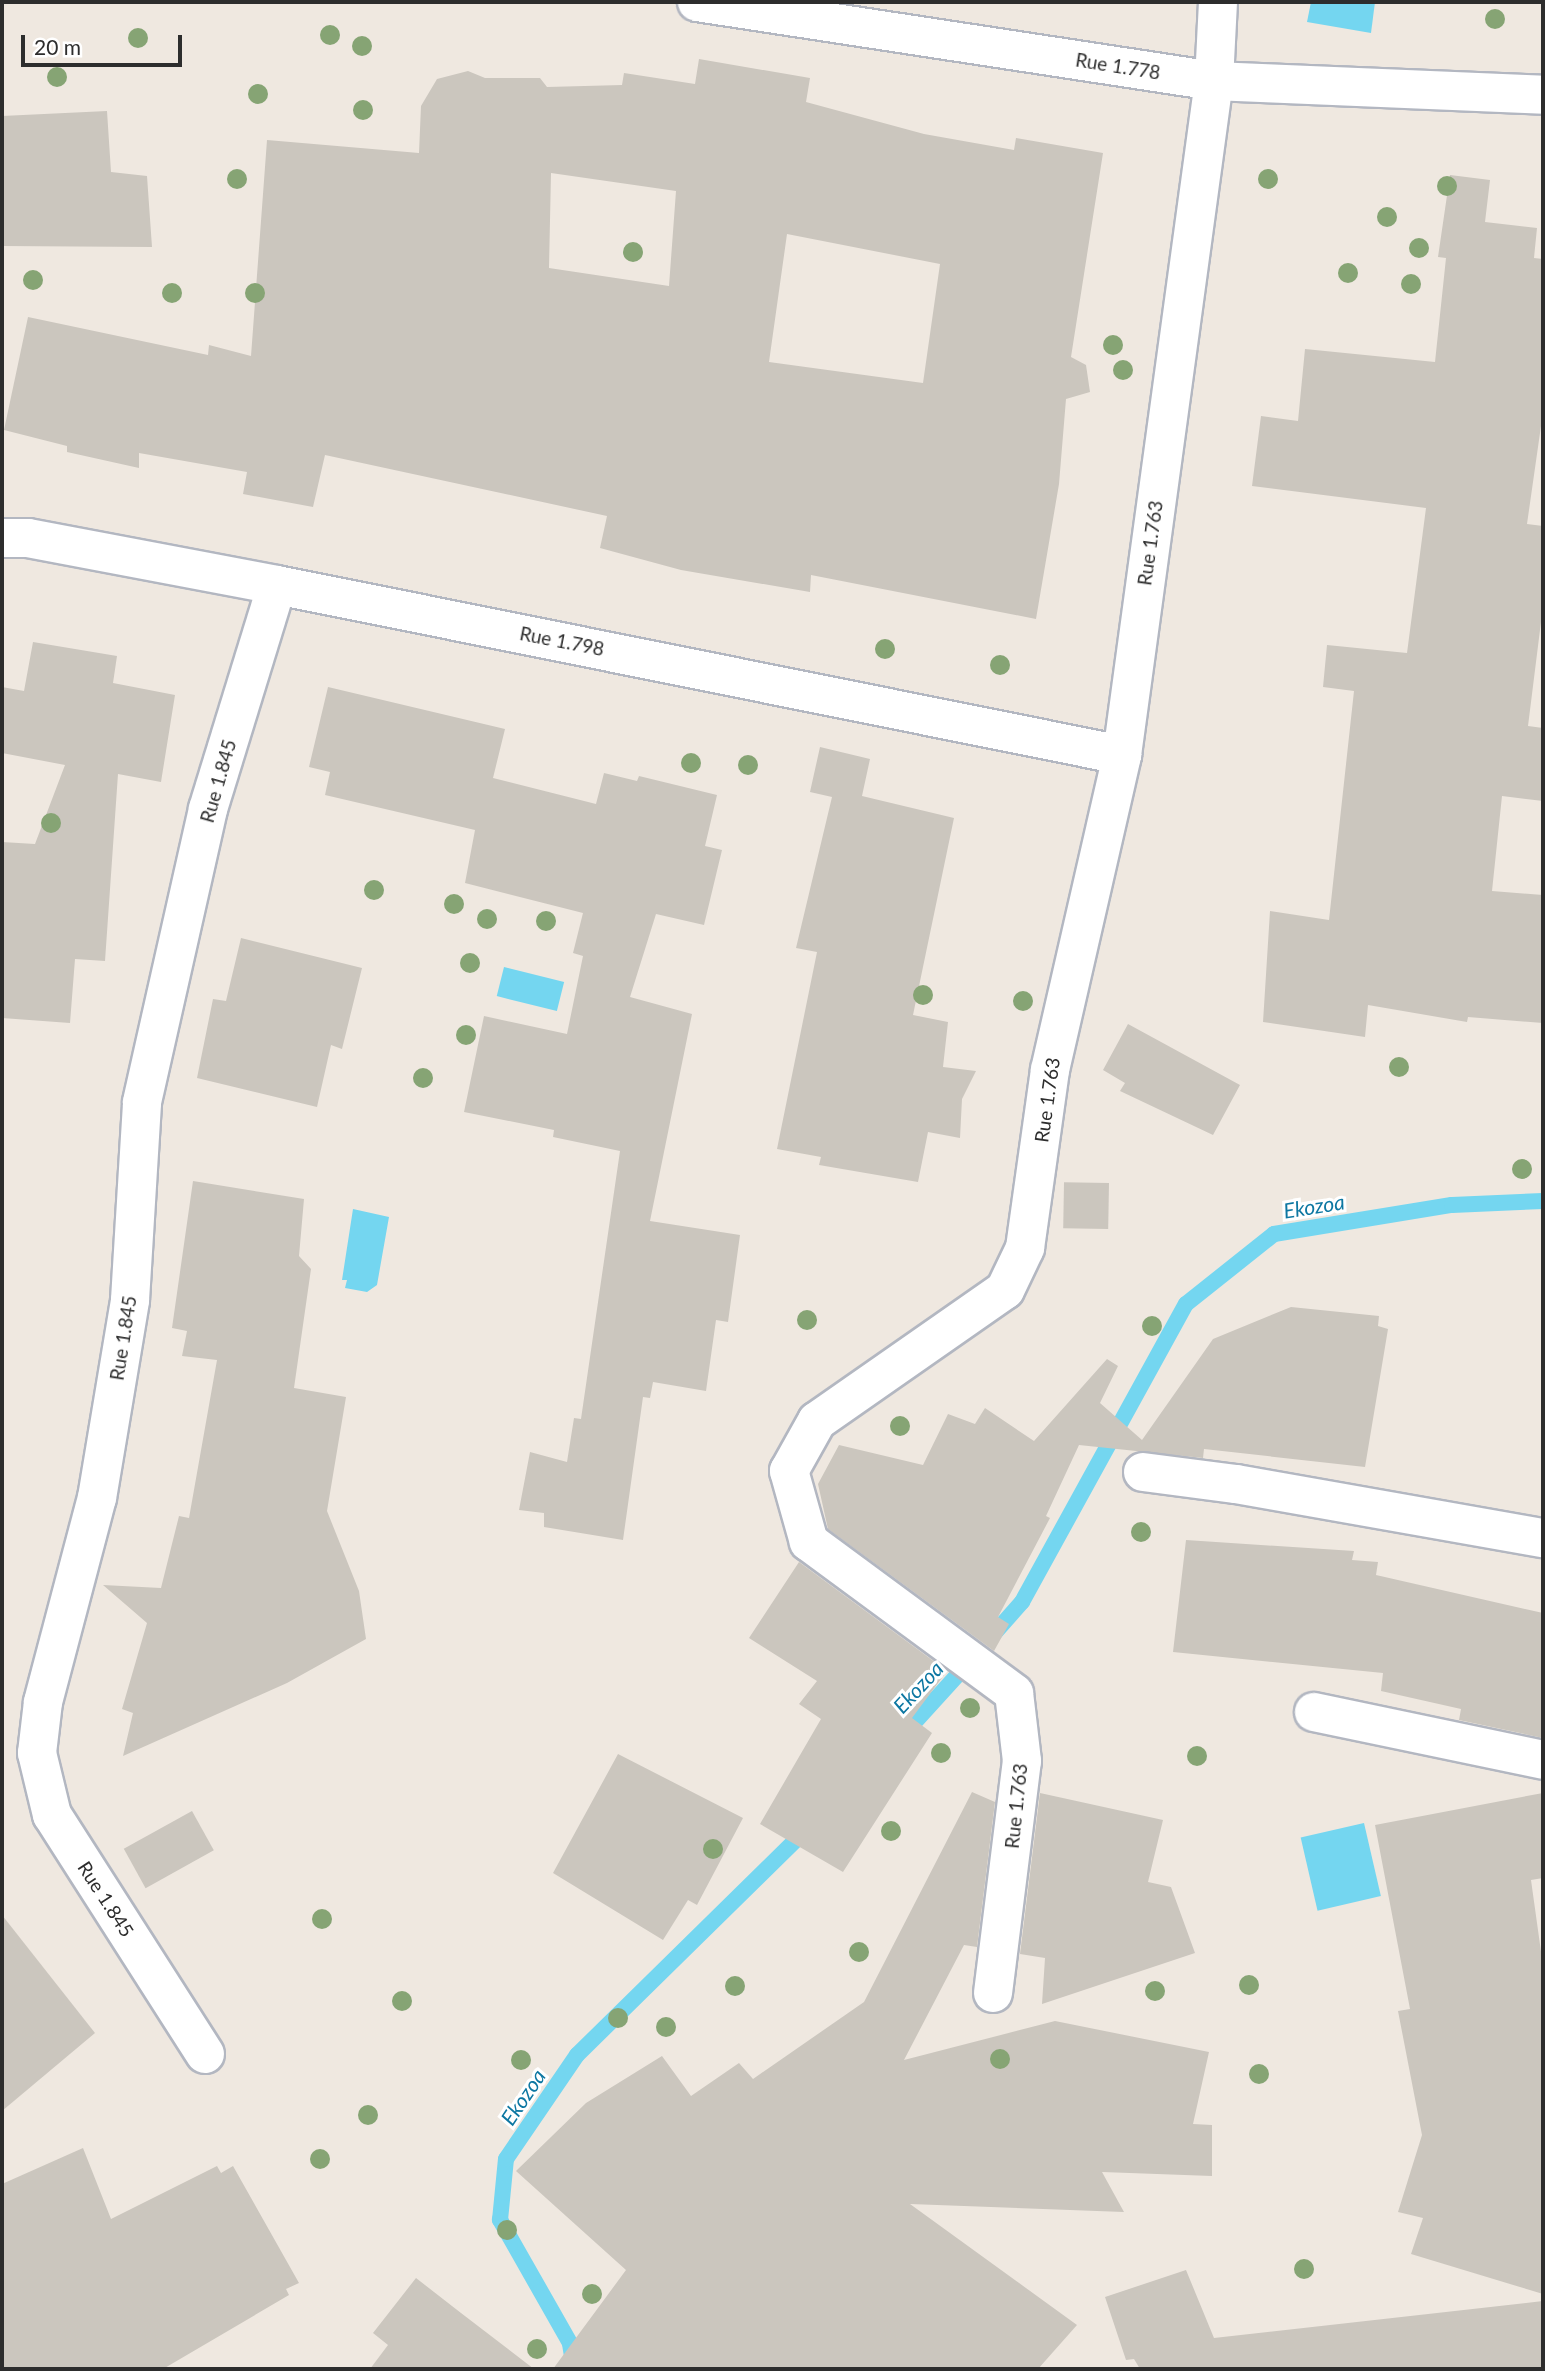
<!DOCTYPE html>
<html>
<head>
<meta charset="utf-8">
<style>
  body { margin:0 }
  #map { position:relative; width:1545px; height:2371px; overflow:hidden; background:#efe8e0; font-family:Lato,sans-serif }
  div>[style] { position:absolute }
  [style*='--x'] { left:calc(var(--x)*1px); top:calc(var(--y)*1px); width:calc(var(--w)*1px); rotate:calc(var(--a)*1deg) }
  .water>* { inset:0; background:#74d6f0; transform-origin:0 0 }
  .stream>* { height:16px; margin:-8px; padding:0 8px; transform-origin:8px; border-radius:8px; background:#74d6f0 }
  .building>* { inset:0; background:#cbc6be; transform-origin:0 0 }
  .roads { filter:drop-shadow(2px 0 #b3b7c1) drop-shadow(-2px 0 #b3b7c1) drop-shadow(0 2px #b3b7c1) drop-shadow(0 -2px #b3b7c1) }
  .minor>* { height:38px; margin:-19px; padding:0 19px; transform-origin:19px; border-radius:19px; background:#fff }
  .trees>* { width:20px; height:20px; margin:-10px; border-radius:50%; background:#86a474 }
  span { translate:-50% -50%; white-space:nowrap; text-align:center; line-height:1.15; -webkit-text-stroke:6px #fff; paint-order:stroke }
  .street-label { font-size:19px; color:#2d2d2d }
  .water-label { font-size:21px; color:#0d77a2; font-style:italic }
  .frame { position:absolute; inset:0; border:4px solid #2d2d2d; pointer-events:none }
  .scale { position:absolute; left:21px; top:35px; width:161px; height:32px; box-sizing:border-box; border:4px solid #2d2d2d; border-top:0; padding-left:9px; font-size:21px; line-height:24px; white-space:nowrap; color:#2d2d2d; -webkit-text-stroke:5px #fff; paint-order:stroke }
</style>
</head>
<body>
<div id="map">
  <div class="water">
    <div style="clip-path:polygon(1311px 2px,1375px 2px,1371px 33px,1307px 22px)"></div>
    <div style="left:504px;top:967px;width:62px;height:30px;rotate:14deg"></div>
    <div style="clip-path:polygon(353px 1209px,389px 1217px,377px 1285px,367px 1292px,345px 1288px,347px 1280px,342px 1280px)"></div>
    <div style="left:1364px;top:1823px;width:75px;height:65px;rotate:77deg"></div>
  </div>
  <div class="stream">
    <div style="--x:991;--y:1637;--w:47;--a:-48.5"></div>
    <div style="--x:1022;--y:1602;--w:340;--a:-61.2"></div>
    <div style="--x:1186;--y:1304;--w:112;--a:-38.5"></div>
    <div style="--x:1274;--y:1234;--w:180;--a:-9.3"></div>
    <div style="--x:1452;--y:1205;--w:91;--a:-2.5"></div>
    <div style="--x:902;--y:1736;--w:104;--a:-47.7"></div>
    <div style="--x:574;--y:2369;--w:26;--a:-99"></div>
    <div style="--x:570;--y:2343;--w:142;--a:-119.6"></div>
    <div style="--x:500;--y:2220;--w:61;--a:-84.4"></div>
    <div style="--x:506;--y:2159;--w:126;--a:-55.7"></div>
    <div style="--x:577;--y:2055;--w:321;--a:-44.5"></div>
  </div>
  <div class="building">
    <div style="clip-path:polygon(evenodd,699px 59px,810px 78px,806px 102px,924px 134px,1014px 150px,1016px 138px,1103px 153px,1071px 357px,1086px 365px,1090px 392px,1066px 399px,1059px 484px,1036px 619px,811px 575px,810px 592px,681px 570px,600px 548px,607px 516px,325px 455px,313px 507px,243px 494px,247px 472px,139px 453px,139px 468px,67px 452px,67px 446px,4px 430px,28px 317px,208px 355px,209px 345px,251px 356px,267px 140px,419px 153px,421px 106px,437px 79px,468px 71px,485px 78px,540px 78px,547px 87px,622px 85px,624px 73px,695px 84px,699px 59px,551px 173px,676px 191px,669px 286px,549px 268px,551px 173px,699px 59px,787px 234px,940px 264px,923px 383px,769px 362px,787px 234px)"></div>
    <div style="clip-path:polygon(107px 111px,111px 172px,147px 176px,152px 247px,2px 246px,2px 116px)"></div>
    <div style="clip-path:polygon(1450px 175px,1490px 180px,1485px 222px,1537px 228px,1534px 258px,1543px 259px,1543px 412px,1527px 524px,1543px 526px,1543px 606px,1528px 726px,1543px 728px,1543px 801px,1502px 796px,1492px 891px,1543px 895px,1543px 1023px,1468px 1017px,1467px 1022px,1368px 1005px,1365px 1037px,1263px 1022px,1270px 911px,1329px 920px,1354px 691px,1323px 687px,1327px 645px,1407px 653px,1426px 508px,1252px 486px,1261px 416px,1298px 421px,1305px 349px,1435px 362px,1446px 258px,1438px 257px)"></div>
    <div style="clip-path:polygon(33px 642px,117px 656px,113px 683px,175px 695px,161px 782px,118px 774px,105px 961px,75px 959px,70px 1023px,2px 1018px,2px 842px,35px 844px,65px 765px,2px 753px,2px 687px,24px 691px)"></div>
    <div style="clip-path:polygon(328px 687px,505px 729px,493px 778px,596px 804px,604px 773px,637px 781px,639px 776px,717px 795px,705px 846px,722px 850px,704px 925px,656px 914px,630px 997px,692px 1014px,650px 1221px,740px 1235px,728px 1322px,716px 1320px,706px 1391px,653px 1382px,650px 1398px,643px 1397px,623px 1540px,544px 1527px,544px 1513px,519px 1510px,530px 1452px,567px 1462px,574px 1418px,581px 1419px,620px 1151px,553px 1137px,554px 1130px,464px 1112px,484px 1016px,567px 1034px,583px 956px,573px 953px,583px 913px,465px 883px,475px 830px,325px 795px,330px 772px,309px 767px)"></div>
    <div style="clip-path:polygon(820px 747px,870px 759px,862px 796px,954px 818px,913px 1015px,948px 1022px,943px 1067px,976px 1071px,962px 1099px,960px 1138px,928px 1132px,918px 1182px,819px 1165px,821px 1157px,777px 1149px,817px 952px,796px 948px,832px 797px,810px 792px)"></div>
    <div style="clip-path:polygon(241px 938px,362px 968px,342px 1049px,331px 1045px,317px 1107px,197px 1078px,213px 999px,226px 1001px)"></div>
    <div style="clip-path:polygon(1128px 1024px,1240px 1085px,1213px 1135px,1120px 1091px,1125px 1083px,1103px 1070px)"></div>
    <div style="clip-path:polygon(193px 1181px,304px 1199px,299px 1256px,311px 1269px,294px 1388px,346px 1397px,327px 1511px,359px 1591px,366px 1639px,287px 1683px,123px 1756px,133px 1713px,122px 1709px,147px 1623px,103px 1585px,161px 1588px,179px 1516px,189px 1518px,217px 1360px,182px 1356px,187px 1331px,172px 1328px)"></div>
    <div style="left:1109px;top:1183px;width:46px;height:45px;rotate:91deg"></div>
    <div style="clip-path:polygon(1291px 1307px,1379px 1316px,1378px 1326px,1388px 1329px,1365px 1467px,1204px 1449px,1203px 1458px,1079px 1445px,1046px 1516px,1050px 1518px,998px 1617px,1009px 1624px,994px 1651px,828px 1529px,818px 1484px,839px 1445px,923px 1465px,948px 1414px,975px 1424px,985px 1408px,1034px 1441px,1107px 1359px,1118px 1366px,1100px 1403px,1142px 1440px,1213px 1339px)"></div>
    <div style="clip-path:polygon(1186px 1540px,1354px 1551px,1352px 1560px,1378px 1562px,1376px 1575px,1543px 1613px,1543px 1738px,1459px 1720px,1461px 1709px,1381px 1691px,1383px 1673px,1173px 1652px)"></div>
    <div style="clip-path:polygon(799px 1562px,947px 1671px,912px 1718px,932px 1733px,843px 1872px,760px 1824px,821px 1719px,799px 1704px,817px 1681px,749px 1638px)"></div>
    <div style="clip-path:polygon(618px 1754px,743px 1818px,697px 1905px,688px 1900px,663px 1940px,553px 1873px)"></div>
    <div style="clip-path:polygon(972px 1792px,995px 1802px,977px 1947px,964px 1945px,904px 2060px,1055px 2021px,1209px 2052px,1193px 2124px,1212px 2125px,1212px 2176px,1102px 2172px,1124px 2212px,910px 2204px,1077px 2325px,1038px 2369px,553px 2369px,626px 2270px,516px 2171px,586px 2103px,662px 2056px,691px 2096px,739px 2063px,753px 2079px,864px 2002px)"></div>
    <div style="clip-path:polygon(1040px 1793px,1163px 1820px,1148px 1882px,1171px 1887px,1195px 1953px,1042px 2004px,1045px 1958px,1020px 1954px)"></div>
    <div style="clip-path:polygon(1543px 1793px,1543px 1878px,1531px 1880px,1543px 1966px,1543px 2294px,1411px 2254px,1423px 2218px,1398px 2212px,1422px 2135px,1398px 2011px,1410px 2009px,1375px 1825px)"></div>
    <div style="left:192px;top:1811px;width:45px;height:78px;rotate:61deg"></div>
    <div style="clip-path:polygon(2px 1915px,95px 2033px,2px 2111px)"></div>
    <div style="clip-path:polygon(83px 2148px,111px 2219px,217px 2166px,221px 2173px,233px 2166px,299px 2283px,286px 2289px,289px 2295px,163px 2369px,2px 2369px,2px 2184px)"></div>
    <div style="clip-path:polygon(1186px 2270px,1214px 2338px,1543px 2301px,1543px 2369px,1140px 2369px,1134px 2359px,1126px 2360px,1105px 2297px)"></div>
    <div style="clip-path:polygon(416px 2278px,461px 2313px,534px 2369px,370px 2369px,388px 2345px,373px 2333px)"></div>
  </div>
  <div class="roads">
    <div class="minor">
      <div style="--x:697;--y:2;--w:523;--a:8.69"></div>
      <div style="--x:1214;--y:81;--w:329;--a:2.4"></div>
      <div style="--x:2;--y:538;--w:26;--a:0"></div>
      <div style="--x:28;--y:538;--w:253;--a:10.7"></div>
      <div style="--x:277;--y:585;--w:862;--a:11.38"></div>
      <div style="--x:1143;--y:1472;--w:94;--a:7.4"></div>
      <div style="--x:1236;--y:1484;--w:312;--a:10"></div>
      <div style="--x:1314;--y:1712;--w:234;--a:11.8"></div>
      <div style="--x:993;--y:1993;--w:234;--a:-82.9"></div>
      <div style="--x:1022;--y:1761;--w:68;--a:-96.7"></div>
      <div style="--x:1014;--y:1693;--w:255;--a:-143.6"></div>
      <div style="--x:809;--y:1542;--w:74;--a:-105.7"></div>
      <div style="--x:789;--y:1471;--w:57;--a:-60.8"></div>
      <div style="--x:817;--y:1421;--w:229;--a:-34.9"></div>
      <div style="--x:1005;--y:1290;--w:47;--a:-64.5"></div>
      <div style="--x:1025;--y:1248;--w:180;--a:-82"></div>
      <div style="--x:1050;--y:1070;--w:323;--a:-77.1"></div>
      <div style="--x:1122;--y:755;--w:680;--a:-82.23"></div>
      <div style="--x:1214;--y:81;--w:79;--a:-87.1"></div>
      <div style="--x:205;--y:2054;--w:284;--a:-122.6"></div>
      <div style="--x:52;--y:1815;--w:64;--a:-103.6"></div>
      <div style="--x:37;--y:1753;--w:51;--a:-83.3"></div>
      <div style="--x:43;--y:1702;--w:211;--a:-75.2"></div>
      <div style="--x:97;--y:1498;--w:201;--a:-80.5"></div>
      <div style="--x:130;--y:1300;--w:198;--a:-86.5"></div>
      <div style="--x:142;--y:1102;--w:300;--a:-77.3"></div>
      <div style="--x:208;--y:809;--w:234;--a:-72.9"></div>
    </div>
  </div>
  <div class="trees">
    <div style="left:1495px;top:19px"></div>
    <div style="left:330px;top:35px"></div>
    <div style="left:138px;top:38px"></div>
    <div style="left:362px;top:46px"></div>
    <div style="left:57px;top:77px"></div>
    <div style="left:258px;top:94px"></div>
    <div style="left:363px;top:110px"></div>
    <div style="left:237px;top:179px"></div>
    <div style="left:1268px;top:179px"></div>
    <div style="left:1447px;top:186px"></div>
    <div style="left:1387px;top:217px"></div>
    <div style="left:1419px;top:248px"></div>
    <div style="left:633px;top:252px"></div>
    <div style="left:1348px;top:273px"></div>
    <div style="left:33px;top:280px"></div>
    <div style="left:1411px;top:284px"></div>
    <div style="left:172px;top:293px"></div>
    <div style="left:255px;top:293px"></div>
    <div style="left:1113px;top:345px"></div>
    <div style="left:1123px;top:370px"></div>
    <div style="left:885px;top:649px"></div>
    <div style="left:1000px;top:665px"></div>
    <div style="left:691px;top:763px"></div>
    <div style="left:748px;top:765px"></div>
    <div style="left:51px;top:823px"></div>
    <div style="left:374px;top:890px"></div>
    <div style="left:454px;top:904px"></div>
    <div style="left:487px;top:919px"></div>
    <div style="left:546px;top:921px"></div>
    <div style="left:470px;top:963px"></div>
    <div style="left:923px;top:995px"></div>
    <div style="left:1023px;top:1001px"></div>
    <div style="left:466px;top:1035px"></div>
    <div style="left:1399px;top:1067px"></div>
    <div style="left:423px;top:1078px"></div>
    <div style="left:1522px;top:1169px"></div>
    <div style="left:807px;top:1320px"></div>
    <div style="left:1152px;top:1326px"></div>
    <div style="left:900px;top:1426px"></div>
    <div style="left:1141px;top:1532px"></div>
    <div style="left:970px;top:1708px"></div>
    <div style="left:941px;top:1753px"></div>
    <div style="left:1197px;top:1756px"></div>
    <div style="left:891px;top:1831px"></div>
    <div style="left:713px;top:1849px"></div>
    <div style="left:322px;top:1919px"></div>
    <div style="left:859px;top:1952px"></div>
    <div style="left:1249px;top:1985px"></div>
    <div style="left:735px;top:1986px"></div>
    <div style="left:1155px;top:1991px"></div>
    <div style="left:402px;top:2001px"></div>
    <div style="left:618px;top:2018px"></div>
    <div style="left:666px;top:2027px"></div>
    <div style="left:1000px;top:2059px"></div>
    <div style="left:521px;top:2060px"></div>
    <div style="left:1259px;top:2074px"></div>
    <div style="left:368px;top:2115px"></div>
    <div style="left:320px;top:2159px"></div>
    <div style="left:507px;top:2230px"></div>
    <div style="left:1304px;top:2269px"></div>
    <div style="left:592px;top:2294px"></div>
    <div style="left:537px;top:2349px"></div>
  </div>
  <div class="street-label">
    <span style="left:1118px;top:66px;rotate:9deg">Rue 1.778</span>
    <span style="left:1150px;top:543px;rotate:-82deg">Rue 1.763</span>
    <span style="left:562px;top:641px;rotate:11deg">Rue 1.798</span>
    <span style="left:218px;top:781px;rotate:-74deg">Rue 1.845</span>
    <span style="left:1047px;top:1100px;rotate:-82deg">Rue 1.763</span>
    <span style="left:123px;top:1338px;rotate:-81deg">Rue 1.845</span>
    <span style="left:1016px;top:1806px;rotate:-84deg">Rue 1.763</span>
    <span style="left:106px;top:1899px;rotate:57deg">Rue 1.845</span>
  </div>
  <div class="water-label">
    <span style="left:1314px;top:1206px;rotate:-9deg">Ekozoa</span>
    <span style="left:918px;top:1687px;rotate:-47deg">Ekozoa</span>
    <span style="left:523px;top:2097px;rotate:-56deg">Ekozoa</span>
  </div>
  <div class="frame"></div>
  <div class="scale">20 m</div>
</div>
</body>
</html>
